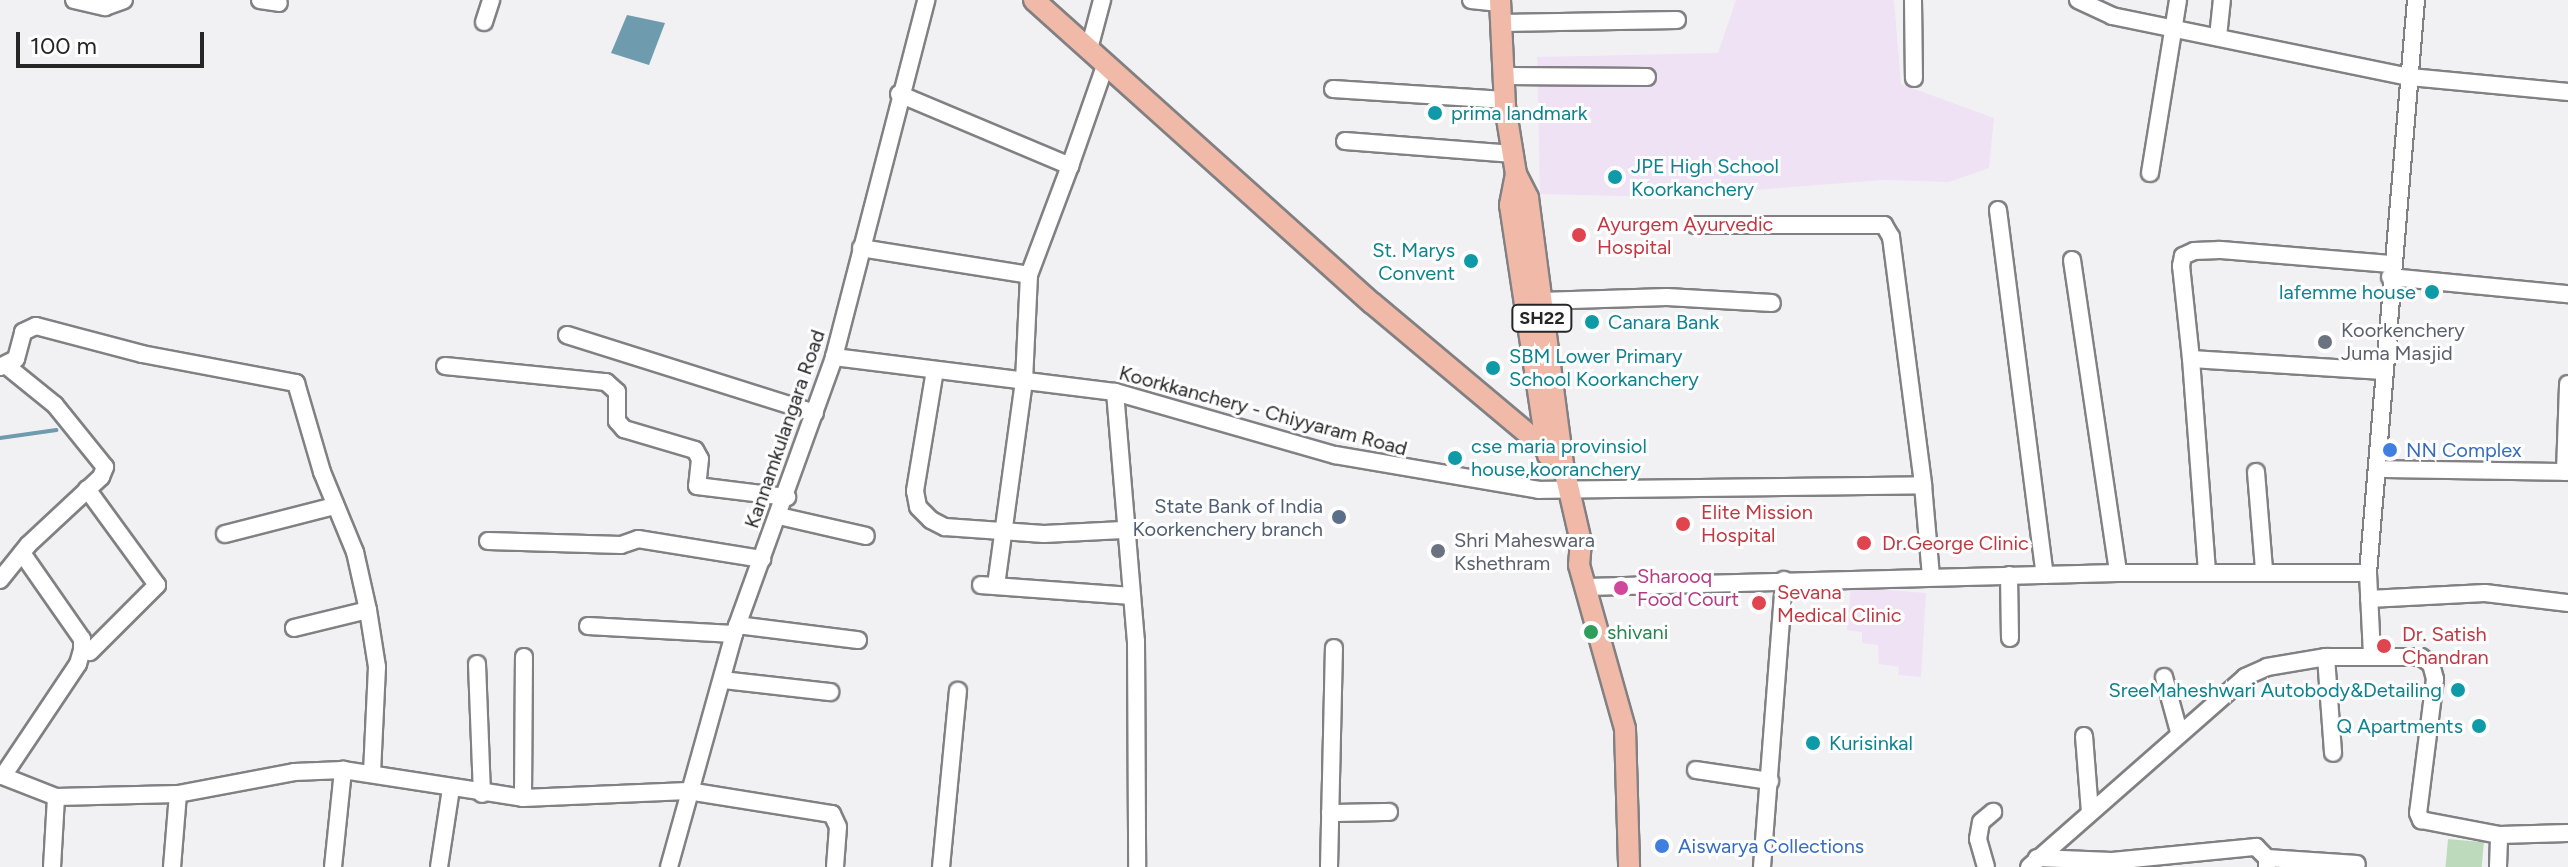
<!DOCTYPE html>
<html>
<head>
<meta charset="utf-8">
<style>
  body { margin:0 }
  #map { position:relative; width:2568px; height:867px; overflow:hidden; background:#f1f1f4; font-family:Figtree,sans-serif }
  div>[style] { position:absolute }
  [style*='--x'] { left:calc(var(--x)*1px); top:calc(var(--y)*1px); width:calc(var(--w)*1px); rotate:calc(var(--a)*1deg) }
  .education>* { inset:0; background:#efe2f5 }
  .green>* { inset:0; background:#bedabc; transform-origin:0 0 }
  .water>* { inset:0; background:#6f9bae }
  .stream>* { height:4px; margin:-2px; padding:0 2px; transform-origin:2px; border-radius:2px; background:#6f9bae }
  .roads { filter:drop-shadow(2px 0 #818083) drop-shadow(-2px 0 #818083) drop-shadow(0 2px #818083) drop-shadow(0 -2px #818083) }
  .minor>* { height:16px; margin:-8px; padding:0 8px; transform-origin:8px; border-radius:8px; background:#fff }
  .major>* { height:20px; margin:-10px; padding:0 10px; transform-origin:10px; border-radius:10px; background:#f1b9a7 }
  .dots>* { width:22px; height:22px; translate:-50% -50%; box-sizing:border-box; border:4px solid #fefeff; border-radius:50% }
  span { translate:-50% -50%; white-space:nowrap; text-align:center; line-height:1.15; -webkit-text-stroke:6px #fefeff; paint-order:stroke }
  .shield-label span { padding:2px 6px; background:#fefeff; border:2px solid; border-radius:6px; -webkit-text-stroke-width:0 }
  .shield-label { font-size:18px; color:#262627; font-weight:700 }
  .culture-label { font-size:20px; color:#0d838f }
  .left { translate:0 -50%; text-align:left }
  .right { translate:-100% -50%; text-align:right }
  .health-label { font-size:20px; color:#be3a42 }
  .worship-label { font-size:20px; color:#5b616d }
  .street-label { font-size:20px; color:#262627 }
  .shop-label { font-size:20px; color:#366cbe }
  .service-label { font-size:20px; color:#4e5e75 }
  .hotel-label { font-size:20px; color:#b23c85 }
  .leisure-label { font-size:20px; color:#27864d }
  .scale { position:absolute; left:16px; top:32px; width:188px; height:36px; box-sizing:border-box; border:4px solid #262627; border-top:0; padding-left:10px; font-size:24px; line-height:28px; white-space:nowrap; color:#262627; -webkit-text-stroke:6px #fefeff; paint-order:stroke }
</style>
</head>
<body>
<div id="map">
  <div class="education">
    <div style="clip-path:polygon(1736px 0,1894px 0,1901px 84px,1994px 118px,1989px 168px,1949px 182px,1884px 180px,1662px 197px,1540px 194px,1537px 57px,1718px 53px)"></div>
    <div style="clip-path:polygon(1851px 587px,1926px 593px,1921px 677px,1898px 675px,1899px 667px,1879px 664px,1878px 645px,1862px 643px,1862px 632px,1847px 630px)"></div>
  </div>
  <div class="green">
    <div style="left:2448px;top:839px;width:36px;height:28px;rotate:5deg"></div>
  </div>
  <div class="water">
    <div style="clip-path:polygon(627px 15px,665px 23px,649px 65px,611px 53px)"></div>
  </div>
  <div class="stream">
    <div style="--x:0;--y:438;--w:57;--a:-8.1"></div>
  </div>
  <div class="roads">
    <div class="minor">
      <div style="--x:74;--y:0;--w:32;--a:13"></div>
      <div style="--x:105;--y:7;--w:20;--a:-20"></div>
      <div style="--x:260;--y:0;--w:19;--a:9"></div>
      <div style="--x:1471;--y:0;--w:29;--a:6"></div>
      <div style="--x:1913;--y:0;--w:78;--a:89.3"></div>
      <div style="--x:2078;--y:0;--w:38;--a:25"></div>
      <div style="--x:2112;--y:16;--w:304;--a:11.6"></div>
      <div style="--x:2410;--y:77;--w:159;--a:5.4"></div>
      <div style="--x:484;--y:22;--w:23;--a:-72"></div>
      <div style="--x:1501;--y:23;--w:176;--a:-1"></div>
      <div style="--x:2218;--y:37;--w:37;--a:-84"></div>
      <div style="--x:1089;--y:49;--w:51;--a:-75.1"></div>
      <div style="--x:1504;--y:76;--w:143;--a:0.4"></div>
      <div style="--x:1333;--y:89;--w:172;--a:3.7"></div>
      <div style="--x:899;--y:94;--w:186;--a:22.8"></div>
      <div style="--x:1070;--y:166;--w:106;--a:-70.7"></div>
      <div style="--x:1345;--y:141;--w:169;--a:4.4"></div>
      <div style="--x:2150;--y:173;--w:175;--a:-80.8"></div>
      <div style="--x:1998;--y:210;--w:368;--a:82.7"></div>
      <div style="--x:1695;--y:225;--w:189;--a:0"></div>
      <div style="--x:1884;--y:225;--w:14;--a:60"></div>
      <div style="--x:1891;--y:237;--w:250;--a:82.6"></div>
      <div style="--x:861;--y:248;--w:170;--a:9.1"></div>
      <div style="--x:1029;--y:275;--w:106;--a:92.7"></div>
      <div style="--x:1024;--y:381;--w:207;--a:97.8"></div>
      <div style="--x:2072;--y:260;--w:316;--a:81.6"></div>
      <div style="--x:1029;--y:275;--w:116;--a:-69.4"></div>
      <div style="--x:2390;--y:277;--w:179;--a:5.5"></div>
      <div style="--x:1540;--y:301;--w:127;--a:-1.8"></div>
      <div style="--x:1667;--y:297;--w:105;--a:3.3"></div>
      <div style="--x:567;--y:335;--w:260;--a:17.5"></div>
      <div style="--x:834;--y:357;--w:283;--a:7.1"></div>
      <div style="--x:1115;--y:392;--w:229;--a:16"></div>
      <div style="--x:1335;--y:455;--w:207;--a:9.7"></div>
      <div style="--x:1539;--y:490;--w:384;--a:-0.7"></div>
      <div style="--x:1923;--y:485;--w:92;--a:85"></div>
      <div style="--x:2191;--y:359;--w:213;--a:85.7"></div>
      <div style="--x:445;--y:366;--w:162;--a:5.7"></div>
      <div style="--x:606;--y:382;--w:15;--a:42"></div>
      <div style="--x:617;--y:392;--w:29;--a:90"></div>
      <div style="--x:617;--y:421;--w:11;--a:49"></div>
      <div style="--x:624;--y:429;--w:74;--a:16.5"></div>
      <div style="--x:695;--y:450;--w:10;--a:61"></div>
      <div style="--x:700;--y:459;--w:27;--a:96"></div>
      <div style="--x:697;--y:486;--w:91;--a:7"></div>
      <div style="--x:0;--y:367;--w:18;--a:-27"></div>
      <div style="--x:16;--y:359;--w:28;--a:-75"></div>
      <div style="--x:23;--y:332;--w:14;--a:-25"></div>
      <div style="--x:36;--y:326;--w:110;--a:14.8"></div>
      <div style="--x:142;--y:354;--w:157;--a:10.7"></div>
      <div style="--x:296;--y:383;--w:93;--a:73.7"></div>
      <div style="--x:322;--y:472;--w:87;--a:67.6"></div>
      <div style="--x:355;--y:552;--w:59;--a:77.4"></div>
      <div style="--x:368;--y:610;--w:58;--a:81"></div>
      <div style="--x:377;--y:667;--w:105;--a:92.7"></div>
      <div style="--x:935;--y:370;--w:123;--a:99.4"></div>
      <div style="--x:915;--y:491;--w:16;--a:79"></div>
      <div style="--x:918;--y:507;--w:18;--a:45"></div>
      <div style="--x:931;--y:520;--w:16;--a:27"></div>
      <div style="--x:945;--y:527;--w:99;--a:4"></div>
      <div style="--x:1044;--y:534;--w:79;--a:-2.9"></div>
      <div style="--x:2383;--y:371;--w:192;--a:-176.4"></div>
      <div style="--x:2191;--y:359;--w:94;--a:-96.1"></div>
      <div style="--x:2181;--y:266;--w:10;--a:-79"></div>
      <div style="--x:2183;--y:256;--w:12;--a:-24"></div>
      <div style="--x:2194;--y:251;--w:26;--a:-2"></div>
      <div style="--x:2220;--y:250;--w:172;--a:4.7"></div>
      <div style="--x:1115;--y:392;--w:250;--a:85.2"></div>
      <div style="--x:1136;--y:641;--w:226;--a:89.7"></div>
      <div style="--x:2377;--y:469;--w:191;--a:0.9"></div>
      <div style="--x:2256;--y:472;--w:98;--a:85.3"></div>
      <div style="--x:2565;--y:472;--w:88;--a:-88"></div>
      <div style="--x:87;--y:489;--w:119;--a:53.9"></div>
      <div style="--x:157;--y:585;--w:95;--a:135"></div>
      <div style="--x:779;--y:516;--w:89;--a:12.9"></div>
      <div style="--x:225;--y:534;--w:114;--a:-14.3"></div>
      <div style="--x:488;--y:541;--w:133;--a:1.7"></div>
      <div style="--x:621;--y:545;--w:18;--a:-19"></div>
      <div style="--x:638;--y:539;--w:126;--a:9.2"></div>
      <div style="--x:2368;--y:573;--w:575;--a:-85.21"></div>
      <div style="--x:2009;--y:575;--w:63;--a:89.1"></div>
      <div style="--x:0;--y:580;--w:45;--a:-51.3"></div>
      <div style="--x:28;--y:545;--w:100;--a:-43"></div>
      <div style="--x:101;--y:477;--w:11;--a:-68"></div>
      <div style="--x:105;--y:467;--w:80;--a:-128.9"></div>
      <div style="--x:55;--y:405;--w:60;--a:-141"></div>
      <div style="--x:981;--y:585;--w:150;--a:4.2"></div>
      <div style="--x:1586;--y:587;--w:532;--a:-1.51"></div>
      <div style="--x:2118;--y:573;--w:250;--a:0"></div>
      <div style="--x:2368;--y:573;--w:81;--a:87.2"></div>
      <div style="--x:2369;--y:599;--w:116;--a:-3"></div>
      <div style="--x:2485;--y:593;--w:84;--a:6.9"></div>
      <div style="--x:737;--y:625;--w:122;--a:7.1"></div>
      <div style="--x:588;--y:626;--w:146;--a:3.1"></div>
      <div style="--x:294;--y:628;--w:76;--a:-13.7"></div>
      <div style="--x:2326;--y:657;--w:96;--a:85.8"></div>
      <div style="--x:477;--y:664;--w:130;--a:87.8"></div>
      <div style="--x:2164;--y:677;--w:57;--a:74.7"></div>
      <div style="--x:723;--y:680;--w:108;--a:6.4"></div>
      <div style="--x:2084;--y:736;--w:76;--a:85.5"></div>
      <div style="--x:1696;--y:770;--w:75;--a:8.5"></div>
      <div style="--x:0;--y:775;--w:60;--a:21.4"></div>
      <div style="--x:56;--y:797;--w:122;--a:-1.4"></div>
      <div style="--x:178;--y:794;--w:118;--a:-10.7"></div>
      <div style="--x:294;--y:772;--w:49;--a:-2.3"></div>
      <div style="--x:343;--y:770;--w:182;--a:8.8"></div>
      <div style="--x:523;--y:798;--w:165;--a:-2.4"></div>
      <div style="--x:688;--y:791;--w:146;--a:9.1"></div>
      <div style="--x:832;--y:814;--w:14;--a:65"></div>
      <div style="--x:838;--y:827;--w:40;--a:94.3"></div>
      <div style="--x:3;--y:776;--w:135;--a:-56.2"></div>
      <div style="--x:78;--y:664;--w:15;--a:-74"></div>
      <div style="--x:82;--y:650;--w:11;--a:-90"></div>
      <div style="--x:82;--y:639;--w:105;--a:-124.9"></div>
      <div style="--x:523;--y:798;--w:141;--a:-89.6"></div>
      <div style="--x:1330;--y:813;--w:59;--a:-1"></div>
      <div style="--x:2037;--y:858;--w:75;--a:2.3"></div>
      <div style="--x:2112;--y:861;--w:145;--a:-5.6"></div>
      <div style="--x:2256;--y:847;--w:16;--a:45"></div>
      <div style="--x:52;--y:867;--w:70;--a:-86.7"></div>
      <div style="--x:172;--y:867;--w:73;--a:-85.3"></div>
      <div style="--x:333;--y:867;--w:98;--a:-84.1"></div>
      <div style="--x:439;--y:867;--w:79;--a:-81.3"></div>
      <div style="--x:669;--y:867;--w:242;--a:-74.4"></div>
      <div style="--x:734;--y:634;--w:294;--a:-70.1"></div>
      <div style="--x:834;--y:357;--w:369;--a:-75.5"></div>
      <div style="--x:941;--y:867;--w:177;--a:-84.5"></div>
      <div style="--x:1329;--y:867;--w:219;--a:-88.7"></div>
      <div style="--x:1762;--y:867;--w:288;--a:-85.6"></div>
      <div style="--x:1986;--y:867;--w:29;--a:-106"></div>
      <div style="--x:1978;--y:839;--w:17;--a:-80"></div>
      <div style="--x:1981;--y:822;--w:16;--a:-40"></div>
      <div style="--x:2029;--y:867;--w:288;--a:-41.3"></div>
      <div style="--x:2245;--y:677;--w:24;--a:-24"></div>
      <div style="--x:2267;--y:667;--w:60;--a:-9.6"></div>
      <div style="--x:2326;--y:657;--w:95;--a:0"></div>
      <div style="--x:2421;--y:657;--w:12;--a:35"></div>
      <div style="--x:2431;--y:664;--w:16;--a:75"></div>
      <div style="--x:2435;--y:679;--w:135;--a:97.2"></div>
      <div style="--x:2418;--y:813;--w:8;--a:67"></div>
      <div style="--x:2421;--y:820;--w:79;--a:10.9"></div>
      <div style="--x:2499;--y:835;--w:69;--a:-1.7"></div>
      <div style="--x:2267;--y:867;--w:9;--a:-90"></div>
      <div style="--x:2267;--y:858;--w:90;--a:3.8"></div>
      <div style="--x:2498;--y:867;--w:32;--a:-88"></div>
    </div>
    <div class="major">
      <div style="--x:1034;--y:0;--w:454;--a:41.9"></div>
      <div style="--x:1372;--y:303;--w:229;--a:40"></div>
      <div style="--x:1500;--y:0;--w:106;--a:87.3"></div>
      <div style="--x:1505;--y:106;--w:69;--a:80.8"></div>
      <div style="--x:1516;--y:174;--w:27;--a:63"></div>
      <div style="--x:1528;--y:198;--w:268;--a:82.5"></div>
      <div style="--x:1563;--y:464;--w:80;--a:77"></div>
      <div style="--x:1581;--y:542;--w:23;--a:95"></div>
      <div style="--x:1579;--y:565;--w:170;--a:74.3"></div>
      <div style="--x:1625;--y:729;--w:138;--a:88.3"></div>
      <div style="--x:1516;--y:174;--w:32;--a:101"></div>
      <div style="--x:1510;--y:205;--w:253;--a:81.4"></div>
    </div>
  </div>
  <div class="dots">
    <div style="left:1435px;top:113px;background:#0f9aa8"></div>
    <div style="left:1615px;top:177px;background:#0f9aa8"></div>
    <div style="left:1579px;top:235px;background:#e0444e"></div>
    <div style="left:1471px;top:261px;background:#0f9aa8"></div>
    <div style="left:2432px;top:292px;background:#0f9aa8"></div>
    <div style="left:1592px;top:322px;background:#0f9aa8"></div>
    <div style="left:2325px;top:342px;background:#6b7280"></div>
    <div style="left:1493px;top:368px;background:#0f9aa8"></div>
    <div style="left:2390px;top:450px;background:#3f7fe0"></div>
    <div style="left:1455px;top:458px;background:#0f9aa8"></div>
    <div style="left:1339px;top:517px;background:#5c6f8a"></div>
    <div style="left:1683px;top:524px;background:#e0444e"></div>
    <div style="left:1864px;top:543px;background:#e0444e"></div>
    <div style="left:1438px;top:551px;background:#6b7280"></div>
    <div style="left:1621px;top:588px;background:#d1479c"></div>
    <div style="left:1759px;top:603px;background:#e0444e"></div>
    <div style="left:1591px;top:632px;background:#2e9e5b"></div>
    <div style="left:2384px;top:646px;background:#e0444e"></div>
    <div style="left:2458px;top:690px;background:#0f9aa8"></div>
    <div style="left:2479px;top:726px;background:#0f9aa8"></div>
    <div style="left:1813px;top:743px;background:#0f9aa8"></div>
    <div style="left:1662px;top:846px;background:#3f7fe0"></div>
  </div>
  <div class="shield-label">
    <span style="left:1542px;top:318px">SH22</span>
  </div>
  <div class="culture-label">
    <span class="left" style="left:1451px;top:113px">prima landmark</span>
    <span class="left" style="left:1631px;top:178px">JPE High School<br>Koorkanchery</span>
    <span class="right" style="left:1455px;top:262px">St. Marys<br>Convent</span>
    <span class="right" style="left:2416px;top:292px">lafemme house</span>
    <span class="left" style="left:1608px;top:322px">Canara Bank</span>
    <span class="left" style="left:1509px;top:368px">SBM Lower Primary<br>School Koorkanchery</span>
    <span class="left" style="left:1471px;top:458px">cse maria provinsiol<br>house,kooranchery</span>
    <span class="right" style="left:2442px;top:690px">SreeMaheshwari Autobody&amp;Detailing</span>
    <span class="right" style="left:2463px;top:726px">Q Apartments</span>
    <span class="left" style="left:1829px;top:743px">Kurisinkal</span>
  </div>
  <div class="health-label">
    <span class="left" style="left:1597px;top:236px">Ayurgem Ayurvedic<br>Hospital</span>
    <span class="left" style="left:1701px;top:524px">Elite Mission<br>Hospital</span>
    <span class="left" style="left:1882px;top:543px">Dr.George Clinic</span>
    <span class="left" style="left:1777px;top:604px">Sevana<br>Medical Clinic</span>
    <span class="left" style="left:2402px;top:646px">Dr. Satish<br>Chandran</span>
  </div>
  <div class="worship-label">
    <span class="left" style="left:2341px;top:342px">Koorkenchery<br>Juma Masjid</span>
    <span class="left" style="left:1454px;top:552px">Shri Maheswara<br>Kshethram</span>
  </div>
  <div class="street-label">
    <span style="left:1263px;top:411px;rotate:15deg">Koorkkanchery - Chiyyaram Road</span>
    <span style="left:785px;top:429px;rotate:-71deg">Kannamkulangara Road</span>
  </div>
  <div class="shop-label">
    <span class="left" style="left:2406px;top:450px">NN Complex</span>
    <span class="left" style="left:1678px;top:846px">Aiswarya Collections</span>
  </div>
  <div class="service-label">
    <span class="right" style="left:1323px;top:518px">State Bank of India<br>Koorkenchery branch</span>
  </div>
  <div class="hotel-label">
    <span class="left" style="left:1637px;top:588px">Sharooq<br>Food Court</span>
  </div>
  <div class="leisure-label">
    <span class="left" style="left:1607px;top:632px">shivani</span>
  </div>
  <div class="scale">100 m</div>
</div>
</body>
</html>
